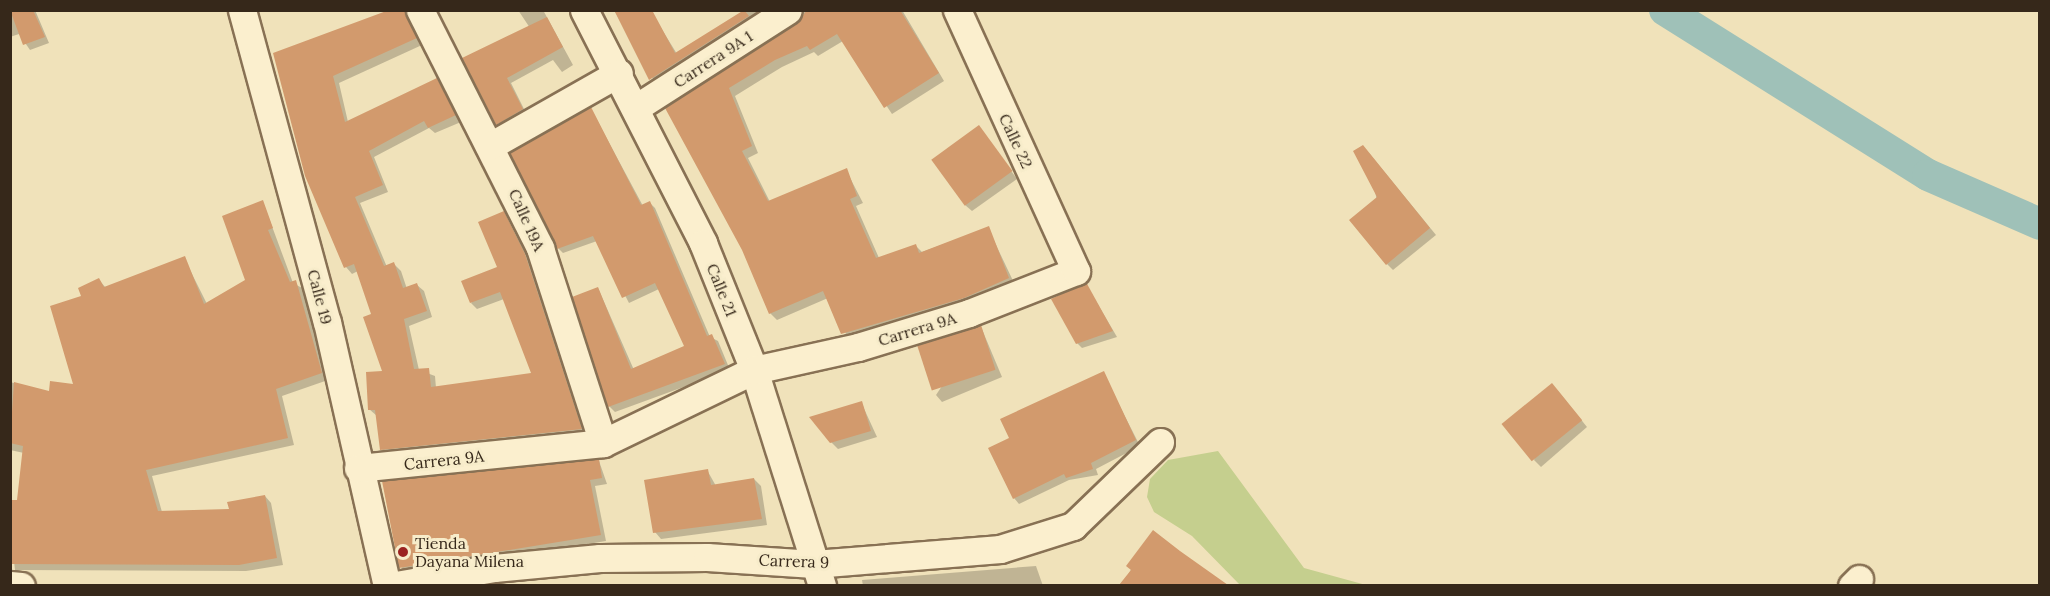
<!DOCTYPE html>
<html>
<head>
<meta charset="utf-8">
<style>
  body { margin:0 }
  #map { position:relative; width:2050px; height:596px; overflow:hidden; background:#f0e2ba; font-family:Lora,serif }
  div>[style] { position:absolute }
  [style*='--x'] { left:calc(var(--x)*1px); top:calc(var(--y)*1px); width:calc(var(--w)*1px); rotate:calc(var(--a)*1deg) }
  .green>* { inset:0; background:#c5cf8e }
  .shadow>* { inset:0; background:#0003 }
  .canal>* { height:32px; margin:-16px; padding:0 16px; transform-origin:16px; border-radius:16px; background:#9fc1b8 }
  .building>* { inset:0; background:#d29a6d; transform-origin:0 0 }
  .roads { filter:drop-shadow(2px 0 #887154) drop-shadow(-2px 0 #887154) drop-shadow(0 2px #887154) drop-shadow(0 -2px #887154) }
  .street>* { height:27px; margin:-13.5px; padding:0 13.5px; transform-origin:13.5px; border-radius:13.5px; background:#fbefce }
  .dots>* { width:16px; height:16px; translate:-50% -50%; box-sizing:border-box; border:3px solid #f7ecca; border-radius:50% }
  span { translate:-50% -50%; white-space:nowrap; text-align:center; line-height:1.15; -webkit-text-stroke:6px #f7ecca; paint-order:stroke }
  .street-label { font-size:16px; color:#36281a }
  .poi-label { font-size:16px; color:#36281a }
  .left { translate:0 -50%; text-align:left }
  .frame { position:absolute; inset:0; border:12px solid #36281a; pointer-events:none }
</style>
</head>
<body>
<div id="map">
  <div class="green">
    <div style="clip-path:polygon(1218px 451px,1304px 568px,1366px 585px,1240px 585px,1192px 536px,1154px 512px,1147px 497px,1150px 479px,1168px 460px)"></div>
  </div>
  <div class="shadow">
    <div style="clip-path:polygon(10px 10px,35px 10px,49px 43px,30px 50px,19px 34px,10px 37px)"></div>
    <div style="clip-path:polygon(393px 10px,412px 10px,412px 24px,422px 45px,339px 83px,348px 122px,437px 80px,461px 122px,435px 133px,429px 128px,374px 157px,388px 192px,360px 203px,387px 267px,394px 264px,401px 271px,407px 289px,417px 285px,424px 291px,432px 317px,409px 326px,419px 370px,435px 376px,436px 388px,533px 374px,504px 299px,477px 309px,471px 303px,499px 268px,503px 213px,531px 262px,587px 435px,388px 456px,382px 449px,377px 416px,369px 409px,384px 373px,373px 315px,358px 271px,352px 274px,346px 267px,307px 176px,275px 54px)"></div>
    <div style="clip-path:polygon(518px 10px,543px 10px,573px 65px,562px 72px,553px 60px,511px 83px,527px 115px,502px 129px,464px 59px,530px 28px)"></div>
    <div style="clip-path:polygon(614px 10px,650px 10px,677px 54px,747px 10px,775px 10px,657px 86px)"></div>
    <div style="clip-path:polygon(801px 10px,902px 10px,944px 81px,892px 114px,843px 41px,818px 56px,814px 52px,782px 67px,735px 96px,758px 153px,748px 158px,770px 202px,846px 170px,863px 203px,856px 206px,879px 258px,915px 245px,922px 252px,988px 228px,1015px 285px,849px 340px,828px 298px,777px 320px,770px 313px,743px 249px,667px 108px,798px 24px)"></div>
    <div style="clip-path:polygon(591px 109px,643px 206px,650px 203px,655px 208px,710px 337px,718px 341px,730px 370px,615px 412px,609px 406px,598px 288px,634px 370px,686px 347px,659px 289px,629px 303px,597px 241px,563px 253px,558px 248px)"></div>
    <div style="clip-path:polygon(979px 127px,1017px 179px,972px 211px,965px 205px)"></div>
    <div style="clip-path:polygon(1369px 153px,1436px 235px,1393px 270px,1387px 264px)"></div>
    <div style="clip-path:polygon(263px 202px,293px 283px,302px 288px,328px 380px,282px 396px,294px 445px,152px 476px,162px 512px,230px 510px,265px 496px,271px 503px,283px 565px,246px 571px,15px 570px,10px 526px,68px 539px,24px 453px,10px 450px,10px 382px,50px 392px,75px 386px,83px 297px,99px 280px,106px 288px,184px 258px,207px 304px,247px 281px)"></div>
    <div style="clip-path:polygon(1086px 284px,1117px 337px,1082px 348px,1077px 343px)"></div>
    <div style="clip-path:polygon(981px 327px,1002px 377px,942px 402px,936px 395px)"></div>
    <div style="clip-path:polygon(1103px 373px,1140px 446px,1096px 469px,1098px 475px,1069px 480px,1019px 504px,1014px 498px,1011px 439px)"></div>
    <div style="clip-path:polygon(1558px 391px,1587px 427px,1541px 467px,1534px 460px)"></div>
    <div style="clip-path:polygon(861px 402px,877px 437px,838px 449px,831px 442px)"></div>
    <div style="clip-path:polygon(599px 461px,607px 484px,595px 486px,606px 541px,407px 574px,401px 568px)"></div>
    <div style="clip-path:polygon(707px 470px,716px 486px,754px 479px,761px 486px,767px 525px,661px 539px,655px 532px)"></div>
    <div style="clip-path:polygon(1153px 532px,1224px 586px,1130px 586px,1125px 580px)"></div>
    <div style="clip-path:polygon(1036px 566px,1043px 586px,863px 586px,862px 580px)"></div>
  </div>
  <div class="canal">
    <div style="--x:1665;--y:10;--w:310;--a:32.1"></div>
    <div style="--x:1928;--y:175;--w:122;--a:23.6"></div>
  </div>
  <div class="building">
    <div style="clip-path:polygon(10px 10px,33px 10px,45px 37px,23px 45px)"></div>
    <div style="clip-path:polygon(389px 10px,404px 10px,417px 38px,333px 76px,345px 122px,437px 78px,456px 115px,428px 128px,424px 121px,369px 151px,383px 185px,355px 197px,384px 266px,394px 262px,403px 288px,417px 283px,427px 311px,404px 319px,414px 369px,429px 368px,431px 387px,531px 373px,500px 292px,470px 303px,461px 281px,497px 267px,478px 222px,504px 211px,525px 254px,582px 429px,380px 450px,375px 410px,368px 410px,366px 372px,382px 371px,363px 317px,371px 314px,354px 264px,344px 268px,305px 176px,273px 53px)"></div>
    <div style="clip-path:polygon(614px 10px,652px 10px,675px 53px,744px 10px,749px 16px,649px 80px)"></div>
    <div style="clip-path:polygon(807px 10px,900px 10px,939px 73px,884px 108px,837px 34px,810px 50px,807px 46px,775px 60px,729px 88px,752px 146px,742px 151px,768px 201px,847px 168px,857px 196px,850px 199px,876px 258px,916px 244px,919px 253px,989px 226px,1009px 278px,964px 298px,841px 334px,823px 291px,769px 314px,742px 250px,665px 108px,797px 23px)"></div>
    <div style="clip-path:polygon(547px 17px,563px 47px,507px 78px,523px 109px,496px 125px,462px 58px)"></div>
    <div style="clip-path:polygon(591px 107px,641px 205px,650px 201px,707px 336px,712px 334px,725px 364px,608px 407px,572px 297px,598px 287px,631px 369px,684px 346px,655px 283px,622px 298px,593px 236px,557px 249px,510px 153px)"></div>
    <div style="left:979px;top:125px;width:57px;height:59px;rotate:54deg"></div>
    <div style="clip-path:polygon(1363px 145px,1430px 228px,1386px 265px,1349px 220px,1377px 197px,1353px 151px)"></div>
    <div style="clip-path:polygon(263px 200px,273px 228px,268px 230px,290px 282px,296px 280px,322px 373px,276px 389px,288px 438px,146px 470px,158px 511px,229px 509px,227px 502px,265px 495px,277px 558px,239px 565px,10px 564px,10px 500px,17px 500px,23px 446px,10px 443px,14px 382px,49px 391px,50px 381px,73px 384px,50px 306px,81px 296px,78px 288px,99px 278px,104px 287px,185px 256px,204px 304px,245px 280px,222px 216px)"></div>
    <div style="clip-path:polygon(1086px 282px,1113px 331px,1076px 344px,1051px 299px)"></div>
    <div style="left:981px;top:325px;width:47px;height:67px;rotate:72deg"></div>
    <div style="clip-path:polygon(1104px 371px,1136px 440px,1091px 463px,1093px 469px,1066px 478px,1064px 474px,1013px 499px,988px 448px,1009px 438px,1000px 419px)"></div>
    <div style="left:1552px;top:383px;width:48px;height:65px;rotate:51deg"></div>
    <div style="clip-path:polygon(862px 401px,871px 431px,830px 443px,809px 417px)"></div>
    <div style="clip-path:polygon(599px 459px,602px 478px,590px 480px,601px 535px,399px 568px,382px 481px)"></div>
    <div style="clip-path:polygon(708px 469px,711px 485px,754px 478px,762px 519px,653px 533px,644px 480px)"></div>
    <div style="clip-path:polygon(1153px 530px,1180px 551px,1228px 585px,1119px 585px,1131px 570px,1126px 566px)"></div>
  </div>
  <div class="roads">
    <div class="street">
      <div style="--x:242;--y:10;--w:323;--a:74.8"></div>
      <div style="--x:327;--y:322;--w:271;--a:77.2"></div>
      <div style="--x:420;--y:10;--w:267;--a:63.2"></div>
      <div style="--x:540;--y:248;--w:205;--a:72.1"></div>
      <div style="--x:584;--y:10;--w:262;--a:62.9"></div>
      <div style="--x:703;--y:243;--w:137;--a:68.1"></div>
      <div style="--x:754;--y:370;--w:226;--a:72.5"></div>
      <div style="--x:637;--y:107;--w:179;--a:-32.7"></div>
      <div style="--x:490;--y:146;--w:148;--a:-29.5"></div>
      <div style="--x:358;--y:468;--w:246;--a:-5.8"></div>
      <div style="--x:603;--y:443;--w:168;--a:-25.8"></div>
      <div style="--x:754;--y:370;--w:107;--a:-12.5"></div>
      <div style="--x:858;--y:347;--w:116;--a:-17"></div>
      <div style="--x:969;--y:313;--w:115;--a:-21.4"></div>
      <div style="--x:1076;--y:271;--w:287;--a:-114.5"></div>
      <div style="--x:10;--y:585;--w:11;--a:5"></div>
      <div style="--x:390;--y:586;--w:106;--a:-9.8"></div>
      <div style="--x:494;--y:568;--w:106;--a:-5.4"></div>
      <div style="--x:600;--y:558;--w:107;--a:-0.5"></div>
      <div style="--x:707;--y:557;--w:107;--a:3.7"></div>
      <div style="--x:814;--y:564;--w:187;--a:-4.6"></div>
      <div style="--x:1000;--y:549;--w:77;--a:-17.5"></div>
      <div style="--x:1073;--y:526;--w:121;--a:-44"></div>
      <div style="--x:1852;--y:586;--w:10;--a:-45"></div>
    </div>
  </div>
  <div class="dots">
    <div style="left:403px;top:552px;background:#9b2220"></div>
  </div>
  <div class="street-label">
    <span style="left:713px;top:59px;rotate:-33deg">Carrera 9A 1</span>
    <span style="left:1016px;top:141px;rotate:65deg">Calle 22</span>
    <span style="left:527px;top:220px;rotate:66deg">Calle 19A</span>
    <span style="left:722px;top:290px;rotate:68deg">Calle 21</span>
    <span style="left:320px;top:297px;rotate:75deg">Calle 19</span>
    <span style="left:917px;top:329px;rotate:-17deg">Carrera 9A</span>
    <span style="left:444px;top:460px;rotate:-6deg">Carrera 9A</span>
    <span style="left:794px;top:561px;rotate:2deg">Carrera 9</span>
  </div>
  <div class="poi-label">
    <span class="left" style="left:415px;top:552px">Tienda<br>Dayana Milena</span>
  </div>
  <div class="frame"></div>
</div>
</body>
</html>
